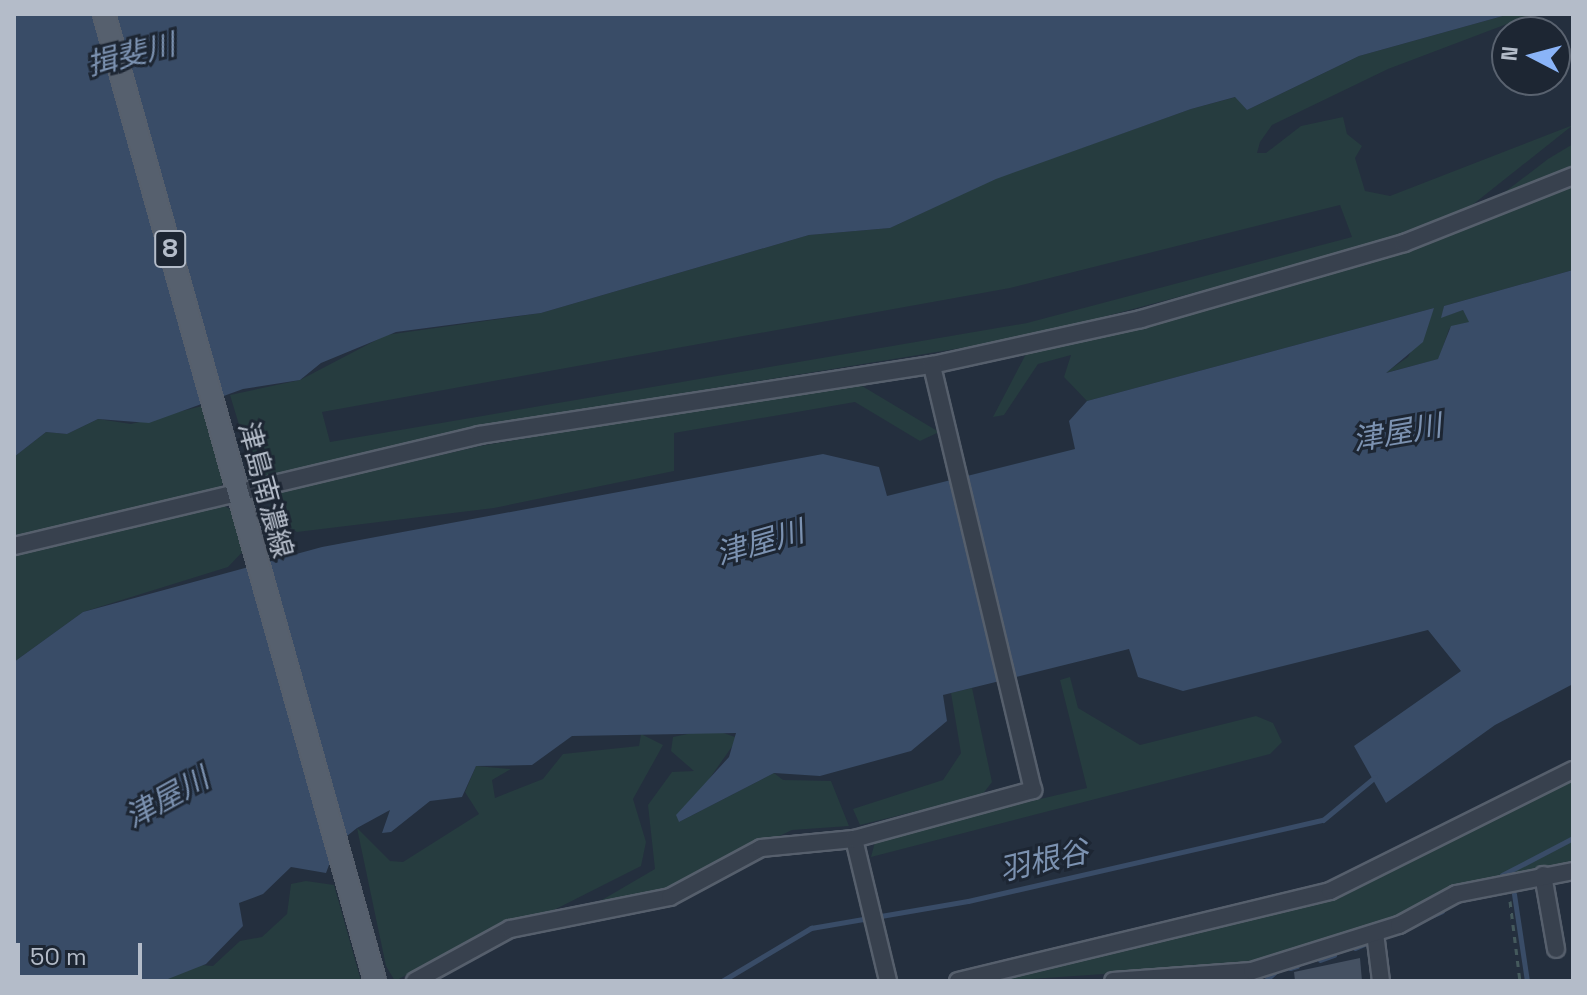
<!DOCTYPE html>
<html>
<head>
<meta charset="utf-8">
<style>
  body { margin:0 }
  #map { position:relative; width:1587px; height:995px; overflow:hidden; background:#242f3e; font-family:"Space Grotesk","Noto Sans JP",sans-serif }
  div>[style] { position:absolute }
  [style*='--x'] { left:calc(var(--x)*1px); top:calc(var(--y)*1px); width:calc(var(--w)*1px); rotate:calc(var(--a)*1deg) }
  .green>* { inset:0; background:#263c3f }
  .water>* { inset:0; background:#394c67 }
  .stream>* { height:5px; margin:-2.5px; padding:0 2.5px; transform-origin:2.5px; border-radius:2.5px; background:#394c67 }
  .building>* { inset:0; background:#455162 }
  .path>* { height:3px; margin-top:-1.5px; transform-origin:0; background:repeating-linear-gradient(90deg,#44595c 0 6px,transparent 0 12px) }
  .roads { filter:drop-shadow(2px 0 #565f6c) drop-shadow(-2px 0 #565f6c) drop-shadow(0 2px #565f6c) drop-shadow(0 -2px #565f6c) }
  .minor>* { height:16px; margin:-8px; padding:0 8px; transform-origin:8px; border-radius:8px; background:#38414e }
  .major>* { height:20px; margin:-10px; padding:0 10px; transform-origin:10px; border-radius:10px; background:#56606e }
  span { translate:-50% -50%; white-space:nowrap; text-align:center; line-height:1.15; -webkit-text-stroke:6px #1d2633; paint-order:stroke }
  .shield-label span { padding:2px 6px; background:#1d2633; border:2px solid; border-radius:6px; -webkit-text-stroke-width:0 }
  .shield-label { font-size:26px; color:#b4bcc9; font-weight:700 }
  .street-label { font-size:28px; color:#b4bcc9 }
  .water-label { font-size:30px; color:#7c92b1; font-style:italic }
  .frame { position:absolute; inset:0; border:16px solid #b4bcc9; pointer-events:none }
  .north { position:absolute; left:1491px; top:16px; width:80px; height:80px; box-sizing:border-box; background:#1d2633; border:2px solid #59626f; border-radius:50%; rotate:276deg; font-size:22px; font-weight:700; line-height:32px; text-align:center; color:#b4bcc9 }
  .north::after { content:''; display:block; margin:auto; width:28px; height:36px; background:#8ab4f8; clip-path:polygon(50% 0,100% 100%,50% 72%,0 100%) }
  .scale { position:absolute; left:16px; top:943px; width:126px; height:36px; box-sizing:border-box; border:4px solid #b4bcc9; border-top:0; padding-left:10px; font-size:24px; line-height:28px; white-space:nowrap; color:#b4bcc9; -webkit-text-stroke:6px #1d2633; paint-order:stroke }
</style>
</head>
<body>
<div id="map">
  <div class="green">
    <div style="clip-path:polygon(evenodd,1510px 14px,1533px 14px,1388px 69px,1272px 125px,1260px 142px,1257px 153px,1266px 153px,1301px 126px,1343px 117px,1347px 134px,1362px 146px,1355px 158px,1365px 191px,1390px 196px,1573px 125px,1461px 214px,1403px 237px,1028px 337px,477px 427px,265px 477px,253px 471px,230px 395px,300px 380px,386px 335px,541px 313px,809px 235px,890px 228px,996px 178px,1191px 109px,1236px 97px,1247px 110px,1359px 56px,1510px 14px,1340px 205px,1352px 237px,1027px 323px,330px 442px,322px 412px,1010px 288px,1340px 205px)"></div>
    <div style="clip-path:polygon(1573px 144px,1573px 169px,1488px 205px,1548px 159px)"></div>
    <div style="clip-path:polygon(1573px 181px,1573px 270px,1444px 306px,1442px 317px,1463px 310px,1470px 323px,1449px 329px,1439px 359px,1385px 373px,1408px 357px,1434px 308px,1087px 401px,1064px 377px,1071px 355px,1038px 364px,1004px 415px,993px 417px,1027px 352px,1142px 325px)"></div>
    <div style="clip-path:polygon(857px 383px,939px 432px,920px 441px,855px 402px,674px 433px,674px 471px,494px 508px,297px 532px,266px 513px,276px 493px,480px 446px)"></div>
    <div style="clip-path:polygon(210px 404px,228px 478px,215px 492px,14px 540px,14px 457px,46px 432px,67px 434px,98px 419px,131px 424px)"></div>
    <div style="clip-path:polygon(224px 506px,234px 511px,248px 546px,228px 567px,83px 612px,14px 662px,14px 552px)"></div>
    <div style="clip-path:polygon(1070px 677px,1078px 708px,1140px 745px,1256px 716px,1273px 723px,1282px 742px,1270px 754px,871px 857px,876px 838px,1087px 788px,1060px 680px)"></div>
    <div style="clip-path:polygon(972px 688px,992px 782px,982px 795px,860px 825px,853px 809px,943px 780px,961px 753px,951px 693px)"></div>
    <div style="clip-path:polygon(712px 729px,738px 738px,679px 822px,774px 773px,783px 780px,831px 781px,849px 826px,792px 830px,665px 890px,590px 907px,655px 869px,648px 805px,672px 772px,694px 771px,671px 751px,673px 737px)"></div>
    <div style="clip-path:polygon(641px 734px,663px 745px,633px 799px,646px 842px,641px 866px,538px 918px,506px 921px,395px 981px,386px 966px,357px 828px,390px 861px,403px 862px,479px 814px,465px 792px,476px 766px,511px 769px,492px 780px,495px 798px,543px 779px,563px 754px,639px 746px)"></div>
    <div style="clip-path:polygon(1573px 779px,1573px 867px,1456px 884px,1384px 922px,1250px 964px,1000px 981px,1333px 898px)"></div>
    <div style="clip-path:polygon(306px 881px,334px 885px,361px 981px,163px 981px,190px 964px,213px 966px,240px 941px,262px 937px,287px 914px,291px 884px)"></div>
  </div>
  <div class="water">
    <div style="clip-path:polygon(14px 14px,1510px 14px,1359px 56px,1247px 110px,1235px 97px,1191px 109px,996px 179px,890px 228px,809px 235px,541px 313px,396px 332px,321px 363px,300px 380px,243px 389px,149px 423px,98px 419px,67px 434px,46px 432px,14px 457px)"></div>
    <div style="clip-path:polygon(1573px 270px,1573px 684px,1495px 725px,1386px 803px,1354px 746px,1461px 671px,1428px 630px,1183px 691px,1138px 677px,1129px 649px,943px 695px,947px 721px,911px 751px,820px 776px,774px 773px,679px 822px,676px 815px,729px 757px,736px 733px,572px 736px,532px 765px,476px 766px,462px 797px,430px 801px,391px 832px,382px 833px,390px 810px,357px 828px,337px 844px,326px 873px,291px 867px,263px 894px,239px 903px,243px 926px,206px 964px,163px 981px,14px 981px,14px 662px,83px 612px,322px 547px,823px 454px,879px 467px,887px 496px,1075px 449px,1069px 421px,1087px 401px,1434px 308px,1423px 342px,1386px 373px,1438px 359px,1451px 326px,1469px 322px,1463px 310px,1441px 318px,1444px 306px)"></div>
  </div>
  <div class="stream">
    <div style="--x:1502;--y:875;--w:80;--a:-27.5"></div>
    <div style="--x:1514;--y:894;--w:88;--a:81.5"></div>
    <div style="--x:1431;--y:916;--w:12;--a:-24"></div>
    <div style="--x:1355;--y:948;--w:12;--a:-24"></div>
    <div style="--x:1320;--y:960;--w:15;--a:-20"></div>
    <div style="--x:1290;--y:968;--w:7;--a:-16"></div>
    <div style="--x:722;--y:981;--w:104;--a:-30.8"></div>
    <div style="--x:811;--y:928;--w:159;--a:-9.8"></div>
    <div style="--x:968;--y:901;--w:364;--a:-12.9"></div>
    <div style="--x:1323;--y:820;--w:67;--a:-39.6"></div>
    <div style="--x:1265;--y:981;--w:15;--a:-42"></div>
  </div>
  <div class="building">
    <div style="clip-path:polygon(1360px 958px,1362px 981px,1295px 981px,1294px 972px)"></div>
  </div>
  <div class="path">
    <div style="--x:1510;--y:901;--w:81;--a:82.9"></div>
  </div>
  <div class="roads">
    <div class="minor">
      <div style="--x:14;--y:546;--w:478;--a:-13.4"></div>
      <div style="--x:479;--y:435;--w:458;--a:-8.8"></div>
      <div style="--x:932;--y:365;--w:214;--a:-12.4"></div>
      <div style="--x:1141;--y:319;--w:274;--a:-16.1"></div>
      <div style="--x:1404;--y:243;--w:182;--a:-21.6"></div>
      <div style="--x:854;--y:839;--w:146;--a:76.5"></div>
      <div style="--x:1543;--y:875;--w:75;--a:80"></div>
      <div style="--x:1375;--y:933;--w:48;--a:82.9"></div>
      <div style="--x:415;--y:981;--w:108;--a:-28.7"></div>
      <div style="--x:510;--y:929;--w:163;--a:-11.3"></div>
      <div style="--x:670;--y:897;--w:103;--a:-28.3"></div>
      <div style="--x:761;--y:848;--w:93;--a:-5.5"></div>
      <div style="--x:854;--y:839;--w:186;--a:-15.3"></div>
      <div style="--x:1033;--y:790;--w:437;--a:-103.4"></div>
      <div style="--x:958;--y:981;--w:383;--a:-13.6"></div>
      <div style="--x:1330;--y:891;--w:271;--a:-26.5"></div>
      <div style="--x:1113;--y:981;--w:139;--a:-4.1"></div>
      <div style="--x:1252;--y:971;--w:154;--a:-17.4"></div>
      <div style="--x:1399;--y:925;--w:65;--a:-28.5"></div>
      <div style="--x:1456;--y:894;--w:119;--a:-11.1"></div>
    </div>
    <div class="major">
      <div style="--x:104;--y:14;--w:1004;--a:74.34"></div>
    </div>
  </div>
  <div class="shield-label">
    <span style="left:170px;top:249px">8</span>
  </div>
  <div class="street-label">
    <span style="left:266px;top:490px;rotate:75deg">津島南濃線</span>
  </div>
  <div class="water-label">
    <span style="left:131px;top:55px;rotate:-14deg">揖斐川</span>
    <span style="left:1397px;top:433px;rotate:-10deg">津屋川</span>
    <span style="left:760px;top:543px;rotate:-16deg">津屋川</span>
    <span style="left:167px;top:798px;rotate:-29deg">津屋川</span>
    <span style="left:1044px;top:861px;rotate:-13deg">羽根谷</span>
  </div>
  <div class="frame"></div>
  <div class="north">N</div>
  <div class="scale">50 m</div>
</div>
</body>
</html>
